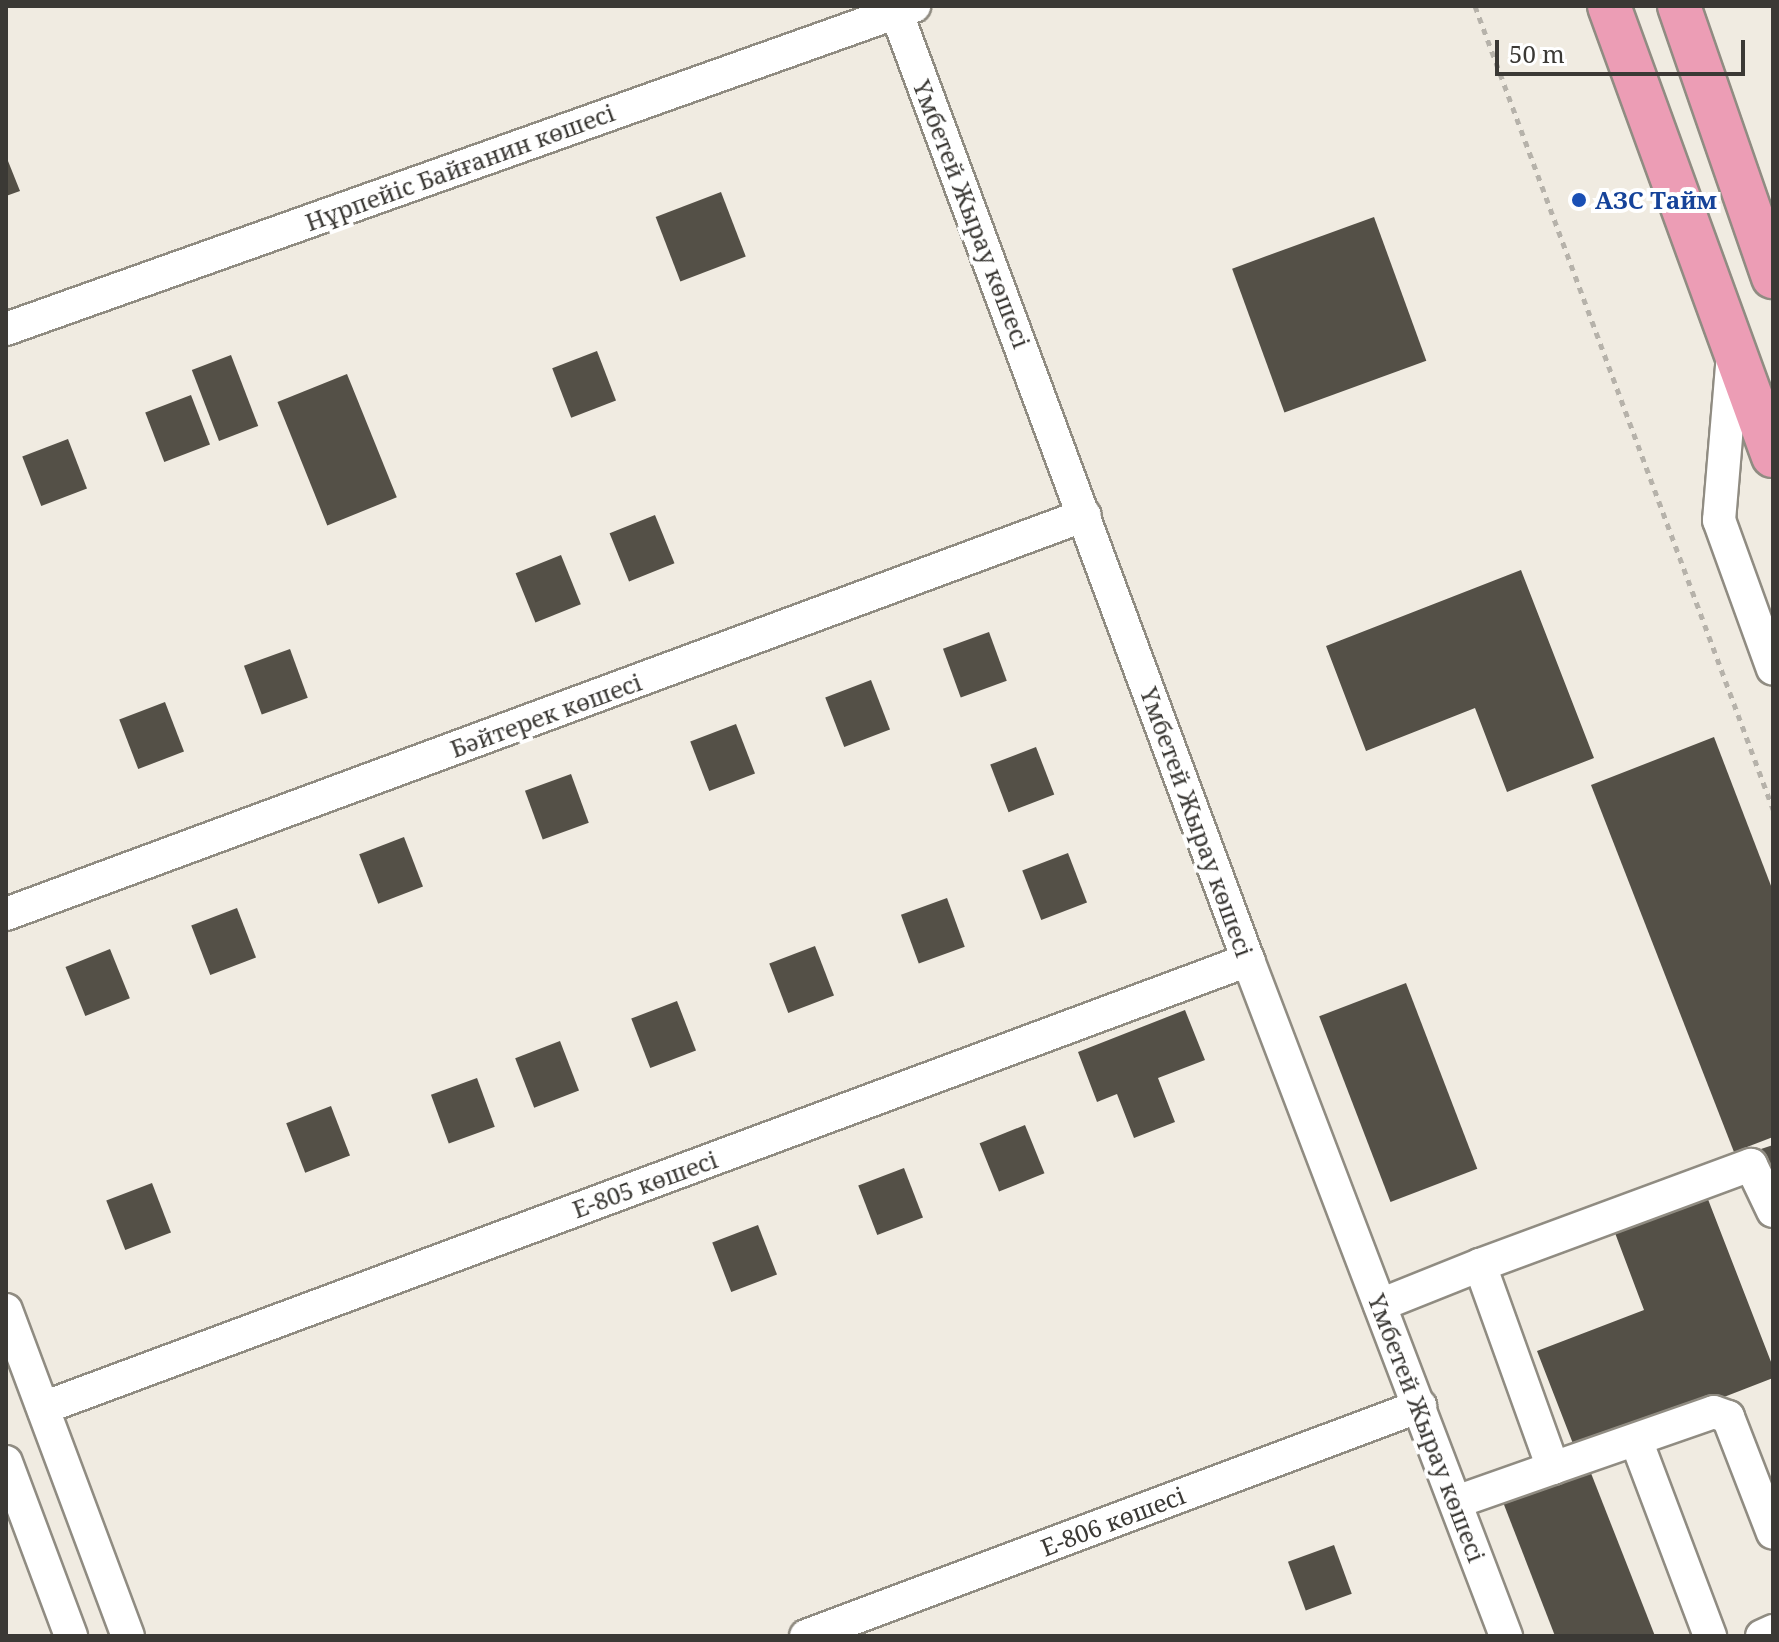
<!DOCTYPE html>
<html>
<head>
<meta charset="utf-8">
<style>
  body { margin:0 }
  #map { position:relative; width:1779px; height:1642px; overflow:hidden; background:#f0ebe1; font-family:"Noto Serif",serif }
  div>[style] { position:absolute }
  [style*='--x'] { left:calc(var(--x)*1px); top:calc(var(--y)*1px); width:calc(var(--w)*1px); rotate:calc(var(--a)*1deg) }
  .building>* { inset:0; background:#545047; transform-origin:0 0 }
  .path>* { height:5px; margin-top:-2.5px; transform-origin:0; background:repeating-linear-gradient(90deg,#b6b2aa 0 6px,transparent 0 12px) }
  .roads { filter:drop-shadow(2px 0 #908c82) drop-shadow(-2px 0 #908c82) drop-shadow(0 2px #908c82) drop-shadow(0 -2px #908c82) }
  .minor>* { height:32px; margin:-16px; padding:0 16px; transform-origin:16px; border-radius:16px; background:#fff }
  .major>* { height:42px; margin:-21px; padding:0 21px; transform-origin:21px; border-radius:21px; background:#ec9db5 }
  .dots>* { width:22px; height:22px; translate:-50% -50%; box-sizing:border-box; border:4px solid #fff; border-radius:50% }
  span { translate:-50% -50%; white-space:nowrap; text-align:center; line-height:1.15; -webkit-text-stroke:8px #fff; paint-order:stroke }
  .street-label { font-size:24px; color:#3b3935 }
  .transit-label { font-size:24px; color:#164399; font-weight:700 }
  .left { translate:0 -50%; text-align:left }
  .frame { position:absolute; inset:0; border:8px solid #3b3935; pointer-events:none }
  .scale { position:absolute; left:1495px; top:40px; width:250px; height:36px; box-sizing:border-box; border:4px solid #3b3935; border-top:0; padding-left:10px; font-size:24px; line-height:28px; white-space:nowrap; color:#3b3935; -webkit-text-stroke:6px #fff; paint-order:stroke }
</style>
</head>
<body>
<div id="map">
  <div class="building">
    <div style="clip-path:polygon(6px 156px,20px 191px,6px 196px)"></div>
    <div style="left:721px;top:192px;width:69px;height:70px;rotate:69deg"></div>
    <div style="left:1374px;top:217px;width:153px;height:151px;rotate:70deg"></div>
    <div style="left:597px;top:351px;width:53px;height:48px;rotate:69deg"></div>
    <div style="left:231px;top:355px;width:76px;height:42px;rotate:69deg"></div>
    <div style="left:347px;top:374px;width:133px;height:75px;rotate:68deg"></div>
    <div style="left:191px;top:395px;width:53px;height:49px;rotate:69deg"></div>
    <div style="left:68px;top:439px;width:53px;height:49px;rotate:69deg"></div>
    <div style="left:655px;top:515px;width:52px;height:49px;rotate:68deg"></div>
    <div style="left:561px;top:555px;width:53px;height:49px;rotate:68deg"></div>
    <div style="clip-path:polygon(1521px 570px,1594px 758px,1507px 792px,1475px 708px,1366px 751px,1326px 646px)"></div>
    <div style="left:989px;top:632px;width:52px;height:49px;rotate:70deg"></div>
    <div style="left:290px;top:649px;width:52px;height:49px;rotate:70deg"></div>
    <div style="left:871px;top:680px;width:53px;height:49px;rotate:69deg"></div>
    <div style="left:165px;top:702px;width:53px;height:49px;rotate:69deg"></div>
    <div style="left:736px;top:724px;width:53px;height:49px;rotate:69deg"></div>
    <div style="clip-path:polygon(1714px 737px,1773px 891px,1773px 1137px,1734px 1152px,1591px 785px)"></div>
    <div style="left:1036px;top:747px;width:51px;height:49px;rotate:69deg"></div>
    <div style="left:571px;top:774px;width:52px;height:49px;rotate:70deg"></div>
    <div style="left:404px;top:837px;width:53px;height:48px;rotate:69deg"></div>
    <div style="left:1068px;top:853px;width:53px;height:49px;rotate:69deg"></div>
    <div style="left:947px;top:898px;width:52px;height:49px;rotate:70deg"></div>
    <div style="left:237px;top:908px;width:53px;height:49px;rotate:69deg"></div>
    <div style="left:815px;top:946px;width:53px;height:49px;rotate:69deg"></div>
    <div style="left:110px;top:949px;width:53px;height:48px;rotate:68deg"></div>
    <div style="left:1406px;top:983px;width:199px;height:93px;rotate:69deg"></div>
    <div style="left:677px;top:1001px;width:53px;height:49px;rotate:69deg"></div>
    <div style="clip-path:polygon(1185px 1010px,1205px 1060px,1158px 1078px,1175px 1122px,1134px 1138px,1117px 1094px,1097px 1102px,1078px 1052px)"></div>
    <div style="left:560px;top:1041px;width:53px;height:48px;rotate:69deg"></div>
    <div style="left:477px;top:1078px;width:52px;height:49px;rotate:70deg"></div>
    <div style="left:331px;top:1106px;width:53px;height:48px;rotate:69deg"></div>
    <div style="left:1025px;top:1125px;width:52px;height:49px;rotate:68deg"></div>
    <div style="clip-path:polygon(1773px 1145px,1773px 1178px,1761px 1149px)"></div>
    <div style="left:904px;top:1168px;width:53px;height:49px;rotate:69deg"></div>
    <div style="left:152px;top:1183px;width:53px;height:49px;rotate:69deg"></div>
    <div style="clip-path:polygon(1704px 1189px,1773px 1367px,1773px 1378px,1577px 1454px,1537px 1351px,1644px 1310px,1612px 1225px)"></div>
    <div style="left:758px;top:1225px;width:53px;height:49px;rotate:69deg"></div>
    <div style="clip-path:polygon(1587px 1463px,1655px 1636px,1555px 1636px,1501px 1497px)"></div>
    <div style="left:1334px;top:1545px;width:52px;height:49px;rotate:70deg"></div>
  </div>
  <div class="path">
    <div style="--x:1475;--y:6;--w:857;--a:69.64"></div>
  </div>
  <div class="roads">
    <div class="minor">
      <div style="--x:894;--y:6;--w:1018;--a:69.64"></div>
      <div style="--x:1248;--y:960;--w:724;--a:69.11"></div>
      <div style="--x:6;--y:329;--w:964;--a:-19.58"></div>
      <div style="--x:1733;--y:354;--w:167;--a:94.8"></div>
      <div style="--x:1719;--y:520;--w:158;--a:70.1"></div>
      <div style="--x:6;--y:914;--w:1150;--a:-20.29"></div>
      <div style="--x:1380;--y:1305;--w:108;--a:-21.8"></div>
      <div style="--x:1480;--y:1265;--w:289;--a:-20.3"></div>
      <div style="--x:1751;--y:1165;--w:51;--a:64.4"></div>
      <div style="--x:6;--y:1310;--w:348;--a:69.5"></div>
      <div style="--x:43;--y:1408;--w:1286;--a:-20.39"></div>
      <div style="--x:1636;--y:1440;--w:210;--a:69.3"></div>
      <div style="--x:6;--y:1462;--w:186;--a:69.5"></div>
      <div style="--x:1553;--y:1468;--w:170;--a:-19.2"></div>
      <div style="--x:1714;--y:1412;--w:15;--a:20"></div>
      <div style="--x:1728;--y:1417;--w:124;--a:68.8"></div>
      <div style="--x:1456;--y:1502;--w:103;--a:-19.3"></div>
      <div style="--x:1553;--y:1468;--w:216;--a:-109.8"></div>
      <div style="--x:806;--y:1636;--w:656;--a:-20.54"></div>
      <div style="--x:1762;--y:1636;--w:12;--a:-24"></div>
    </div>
    <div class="major">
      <div style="--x:1609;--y:6;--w:479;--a:70"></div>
      <div style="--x:1679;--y:6;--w:287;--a:70.9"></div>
    </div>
  </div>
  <div class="dots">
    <div style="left:1579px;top:200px;background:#1a4fb4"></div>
  </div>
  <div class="street-label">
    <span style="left:460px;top:167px;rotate:-20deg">Нұрпейіс Байғанин көшесі</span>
    <span style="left:972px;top:214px;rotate:69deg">Үмбетей Жырау көшесі</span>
    <span style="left:546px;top:715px;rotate:-20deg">Бәйтерек көшесі</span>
    <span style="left:1197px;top:822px;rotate:70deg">Үмбетей Жырау көшесі</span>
    <span style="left:645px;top:1184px;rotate:-20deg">Е-805 көшесі</span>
    <span style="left:1427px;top:1428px;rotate:69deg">Үмбетей Жырау көшесі</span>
    <span style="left:1113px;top:1521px;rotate:-21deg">Е-806 көшесі</span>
  </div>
  <div class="transit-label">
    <span class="left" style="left:1595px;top:200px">АЗС Тайм</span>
  </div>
  <div class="frame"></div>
  <div class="scale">50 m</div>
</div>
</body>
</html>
